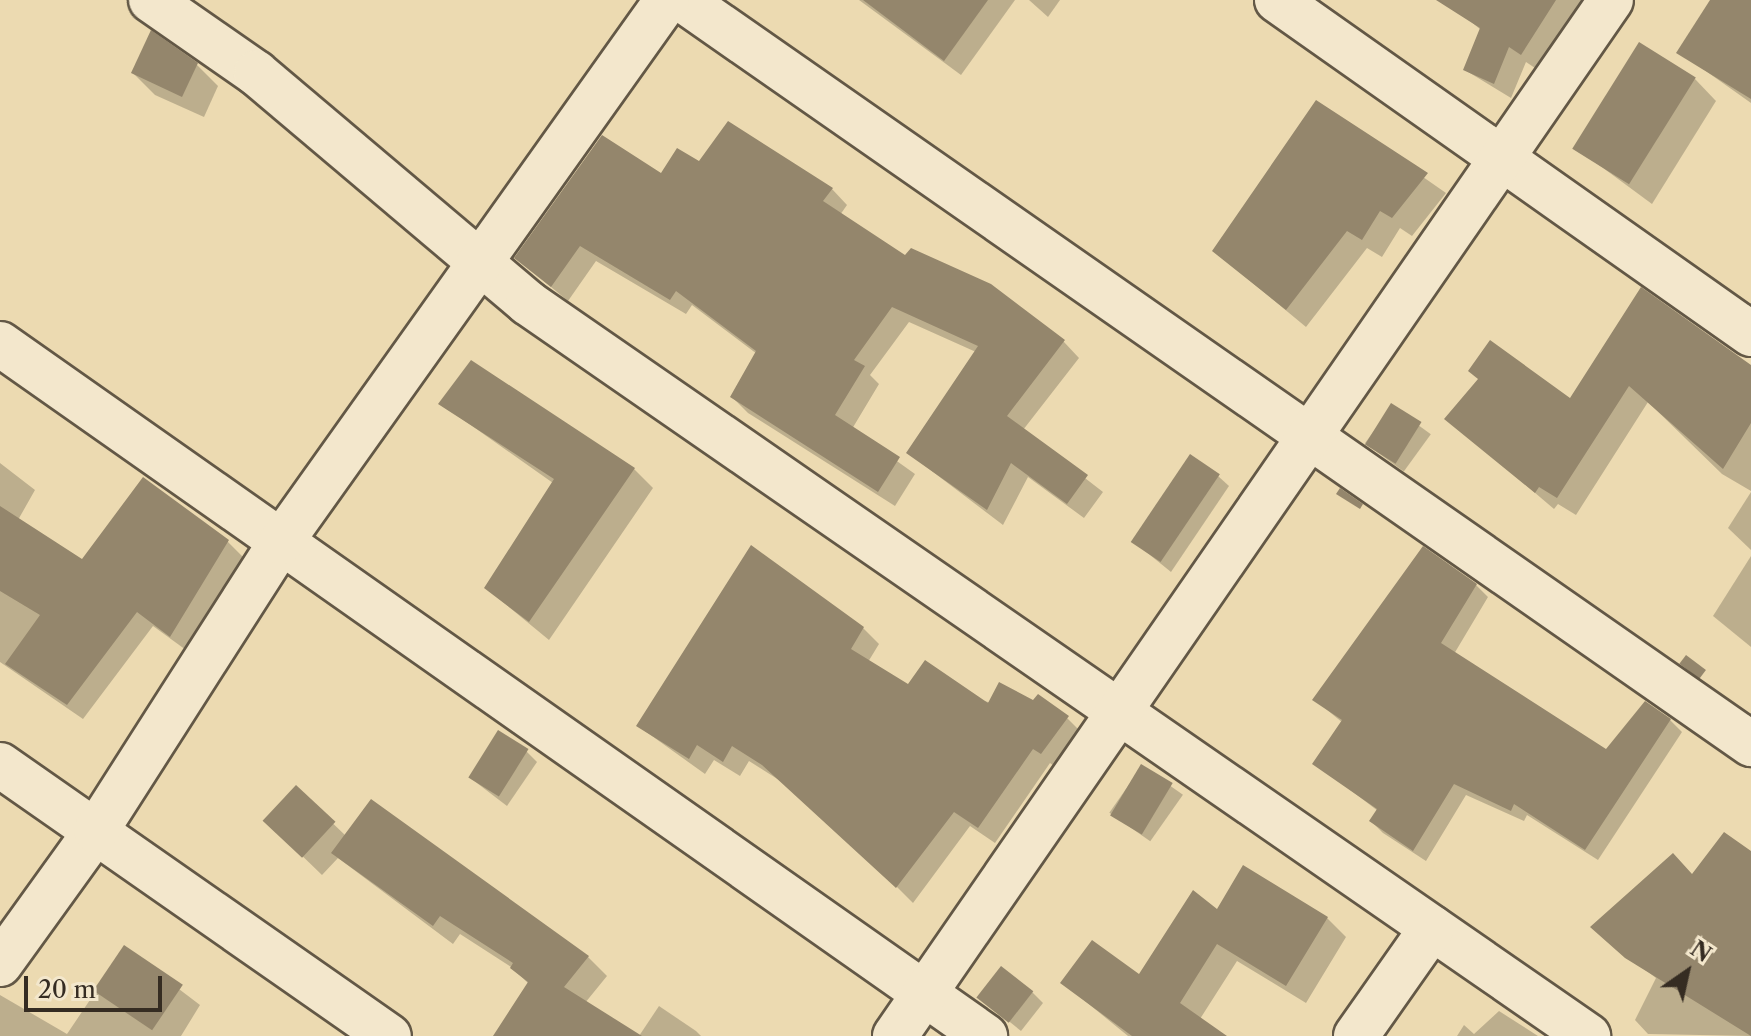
<!DOCTYPE html>
<html>
<head>
<meta charset="utf-8">
<style>
  body { margin:0 }
  #map { position:relative; width:1751px; height:1036px; overflow:hidden; background:#ecdab1; font-family:"Libre Caslon Text",serif }
  div>[style] { position:absolute }
  [style*='--x'] { left:calc(var(--x)*1px); top:calc(var(--y)*1px); width:calc(var(--w)*1px); rotate:calc(var(--a)*1deg) }
  .shadow>* { inset:0; background:#0003; transform-origin:0 0 }
  .building>* { inset:0; background:#94866c; transform-origin:0 0 }
  .roads { filter:drop-shadow(2px 0 #635846) drop-shadow(-2px 0 #635846) drop-shadow(0 2px #635846) drop-shadow(0 -2px #635846) }
  .minor>* { height:44px; margin:-22px; padding:0 22px; transform-origin:22px; border-radius:22px; background:#f3e7cc }
  span { translate:-50% -50%; white-space:nowrap; text-align:center; line-height:1.15; -webkit-text-stroke:7px #f3e7cc; paint-order:stroke }
  .north { position:absolute; left:1647px; top:932px; width:80px; height:80px; -webkit-text-stroke:6px #f3e7cc; paint-order:stroke; rotate:34deg; font-size:22px; font-weight:700; line-height:32px; text-align:center; color:#352c22 }
  .north::after { content:''; display:block; margin:auto; width:28px; height:36px; background:#352c22; clip-path:polygon(50% 0,100% 100%,50% 72%,0 100%) }
  .scale { position:absolute; left:24px; top:976px; width:138px; height:36px; box-sizing:border-box; border:4px solid #352c22; border-top:0; padding-left:10px; font-size:24px; line-height:28px; white-space:nowrap; color:#352c22; -webkit-text-stroke:6px #f3e7cc; paint-order:stroke }
</style>
</head>
<body>
<div id="map">
  <div class="shadow">
    <div style="clip-path:polygon(859px 0,1015px 0,961px 75px)"></div>
    <div style="clip-path:polygon(1029px 0,1060px 0,1048px 17px)"></div>
    <div style="clip-path:polygon(1445px 0,1586px 0,1538px 70px,1526px 62px,1511px 98px,1465px 70px,1481px 30px)"></div>
    <div style="clip-path:polygon(1712px 0,1751px 0,1751px 103px,1679px 52px)"></div>
    <div style="clip-path:polygon(197px 65px,218px 86px,204px 117px,155px 95px,133px 73px)"></div>
    <div style="clip-path:polygon(1695px 79px,1716px 101px,1652px 204px,1576px 148px)"></div>
    <div style="clip-path:polygon(1317px 103px,1446px 193px,1412px 236px,1400px 228px,1382px 257px,1367px 248px,1306px 327px,1214px 251px)"></div>
    <div style="clip-path:polygon(699px 164px,832px 189px,847px 205px,840px 215px,906px 258px,990px 286px,1064px 342px,1079px 358px,1023px 430px,1103px 492px,1084px 518px,1028px 477px,1003px 525px,908px 453px,976px 352px,909px 322px,870px 375px,879px 384px,852px 429px,915px 474px,895px 506px,748px 413px,732px 397px,757px 354px,692px 305px,686px 314px,596px 261px,568px 301px,516px 258px,662px 176px)"></div>
    <div style="clip-path:polygon(1641px 290px,1751px 368px,1751px 491px,1722px 474px,1648px 402px,1576px 515px,1558px 504px,1554px 509px,1447px 418px,1571px 400px)"></div>
    <div style="clip-path:polygon(441px 404px,634px 469px,653px 488px,549px 640px,486px 588px,553px 483px)"></div>
    <div style="left:1392px;top:406px;width:48px;height:46px;rotate:36deg"></div>
    <div style="clip-path:polygon(0 463px,35px 490px,18px 520px,83px 562px,228px 542px,243px 557px,186px 650px,153px 626px,83px 719px,0 662px)"></div>
    <div style="clip-path:polygon(1218px 476px,1229px 486px,1171px 572px,1134px 542px)"></div>
    <div style="clip-path:polygon(1751px 492px,1751px 550px,1728px 528px)"></div>
    <div style="clip-path:polygon(1751px 556px,1751px 647px,1713px 616px)"></div>
    <div style="clip-path:polygon(1476px 585px,1488px 597px,1454px 654px,1606px 752px,1670px 720px,1682px 732px,1598px 860px,1527px 815px,1524px 821px,1466px 795px,1426px 861px,1383px 833px,1371px 821px,1378px 811px,1315px 763px,1343px 723px,1315px 700px)"></div>
    <div style="clip-path:polygon(863px 628px,879px 644px,868px 662px,909px 686px,1067px 718px,1083px 734px,1058px 769px,1050px 763px,995px 843px,970px 826px,913px 903px,809px 799px,749px 761px,740px 776px,714px 760px,705px 774px,638px 726px)"></div>
    <div style="clip-path:polygon(526px 751px,537px 762px,507px 806px,469px 777px)"></div>
    <div style="left:1142px;top:766px;width:50px;height:57px;rotate:35deg"></div>
    <div style="clip-path:polygon(296px 788px,346px 836px,588px 957px,607px 976px,585px 1003px,638px 1036px,527px 1036px,529px 984px,511px 967px,460px 934px,453px 944px,338px 858px,322px 875px,265px 820px)"></div>
    <div style="clip-path:polygon(1751px 853px,1751px 1036px,1648px 1034px,1635px 1020px,1656px 978px,1606px 940px,1693px 877px)"></div>
    <div style="clip-path:polygon(1217px 912px,1327px 918px,1346px 937px,1306px 1003px,1237px 961px,1200px 1019px,1223px 1036px,1128px 1036px,1063px 983px,1140px 977px)"></div>
    <div style="clip-path:polygon(125px 948px,200px 1005px,181px 1036px,0 1036px,0 995px,67px 1034px)"></div>
    <div style="clip-path:polygon(1032px 992px,1043px 1003px,1021px 1031px,980px 998px)"></div>
    <div style="clip-path:polygon(659px 1006px,696px 1031px,701px 1036px,639px 1036px)"></div>
    <div style="clip-path:polygon(1499px 1011px,1538px 1036px,1457px 1036px,1464px 1025px,1474px 1034px)"></div>
  </div>
  <div class="building">
    <div style="clip-path:polygon(863px 0,988px 0,944px 61px)"></div>
    <div style="clip-path:polygon(1436px 0,1556px 0,1521px 55px,1509px 47px,1494px 84px,1463px 70px,1480px 28px)"></div>
    <div style="clip-path:polygon(1710px 0,1751px 0,1751px 99px,1676px 53px)"></div>
    <div style="clip-path:polygon(151px 30px,198px 63px,182px 97px,131px 73px)"></div>
    <div style="left:1639px;top:42px;width:67px;height:126px;rotate:32deg"></div>
    <div style="clip-path:polygon(1316px 100px,1428px 173px,1392px 218px,1380px 211px,1362px 240px,1347px 231px,1286px 310px,1212px 251px)"></div>
    <div style="clip-path:polygon(728px 121px,833px 188px,823px 201px,905px 255px,911px 248px,991px 284px,1065px 340px,1007px 416px,1088px 475px,1067px 504px,1011px 463px,987px 510px,906px 453px,978px 346px,892px 307px,854px 360px,865px 366px,835px 415px,900px 457px,878px 492px,730px 397px,756px 351px,676px 291px,670px 300px,580px 246px,551px 287px,514px 258px,602px 135px,661px 173px,677px 148px,699px 161px)"></div>
    <div style="clip-path:polygon(1641px 287px,1751px 365px,1751px 423px,1723px 469px,1629px 386px,1557px 498px,1539px 487px,1535px 493px,1444px 419px,1478px 379px,1468px 371px,1490px 340px,1570px 398px)"></div>
    <div style="clip-path:polygon(471px 360px,635px 468px,529px 622px,484px 588px,554px 479px,438px 404px)"></div>
    <div style="left:1391px;top:403px;width:36px;height:49px;rotate:32deg"></div>
    <div style="left:1190px;top:454px;width:36px;height:106px;rotate:34deg"></div>
    <div style="clip-path:polygon(143px 477px,229px 540px,170px 637px,137px 612px,67px 705px,5px 664px,40px 615px,0 591px,0 506px,82px 559px)"></div>
    <div style="clip-path:polygon(1340px 488px,1363px 504px,1360px 509px,1336px 494px)"></div>
    <div style="clip-path:polygon(751px 545px,864px 627px,851px 649px,908px 684px,925px 660px,988px 703px,999px 682px,1033px 700px,1038px 694px,1069px 716px,1041px 754px,1033px 749px,978px 828px,954px 812px,896px 888px,762px 765px,732px 746px,723px 762px,697px 745px,689px 759px,636px 726px)"></div>
    <div style="clip-path:polygon(1423px 546px,1477px 584px,1441px 643px,1606px 749px,1645px 701px,1671px 719px,1585px 850px,1514px 804px,1511px 811px,1454px 784px,1413px 851px,1369px 821px,1377px 809px,1312px 764px,1342px 720px,1312px 700px)"></div>
    <div style="left:1686px;top:655px;width:25px;height:11px;rotate:37deg"></div>
    <div style="left:498px;top:730px;width:36px;height:56px;rotate:32deg"></div>
    <div style="left:1141px;top:764px;width:37px;height:60px;rotate:31deg"></div>
    <div style="left:296px;top:785px;width:54px;height:49px;rotate:43deg"></div>
    <div style="clip-path:polygon(371px 799px,589px 956px,564px 987px,642px 1036px,493px 1036px,528px 982px,510px 968px,513px 963px,440px 916px,433px 926px,331px 853px)"></div>
    <div style="clip-path:polygon(1724px 832px,1751px 851px,1751px 1036px,1625px 958px,1590px 927px,1673px 853px,1692px 874px)"></div>
    <div style="clip-path:polygon(1243px 865px,1328px 917px,1286px 986px,1217px 944px,1180px 1003px,1227px 1036px,1132px 1036px,1060px 983px,1092px 940px,1139px 974px,1193px 890px,1217px 909px)"></div>
    <div style="left:124px;top:945px;width:71px;height:55px;rotate:34deg"></div>
    <div style="left:1001px;top:966px;width:41px;height:40px;rotate:38deg"></div>
  </div>
  <div class="roads">
    <div class="minor">
      <div style="--x:151;--y:0;--w:128;--a:34.8"></div>
      <div style="--x:256;--y:73;--w:356;--a:40.2"></div>
      <div style="--x:528;--y:303;--w:1289;--a:34.66"></div>
      <div style="--x:683;--y:0;--w:1302;--a:34.86"></div>
      <div style="--x:1277;--y:0;--w:580;--a:35.17"></div>
      <div style="--x:0;--y:344;--w:1204;--a:35.09"></div>
      <div style="--x:0;--y:765;--w:474;--a:34.9"></div>
      <div style="--x:0;--y:964;--w:164;--a:-54.2"></div>
      <div style="--x:96;--y:831;--w:343;--a:-57.4"></div>
      <div style="--x:281;--y:542;--w:665;--a:-54.54"></div>
      <div style="--x:895;--y:1036;--w:1259;--a:-55.35"></div>
      <div style="--x:1356;--y:1036;--w:132;--a:-54.9"></div>
    </div>
  </div>
  <div class="north">N</div>
  <div class="scale">20 m</div>
</div>
</body>
</html>
